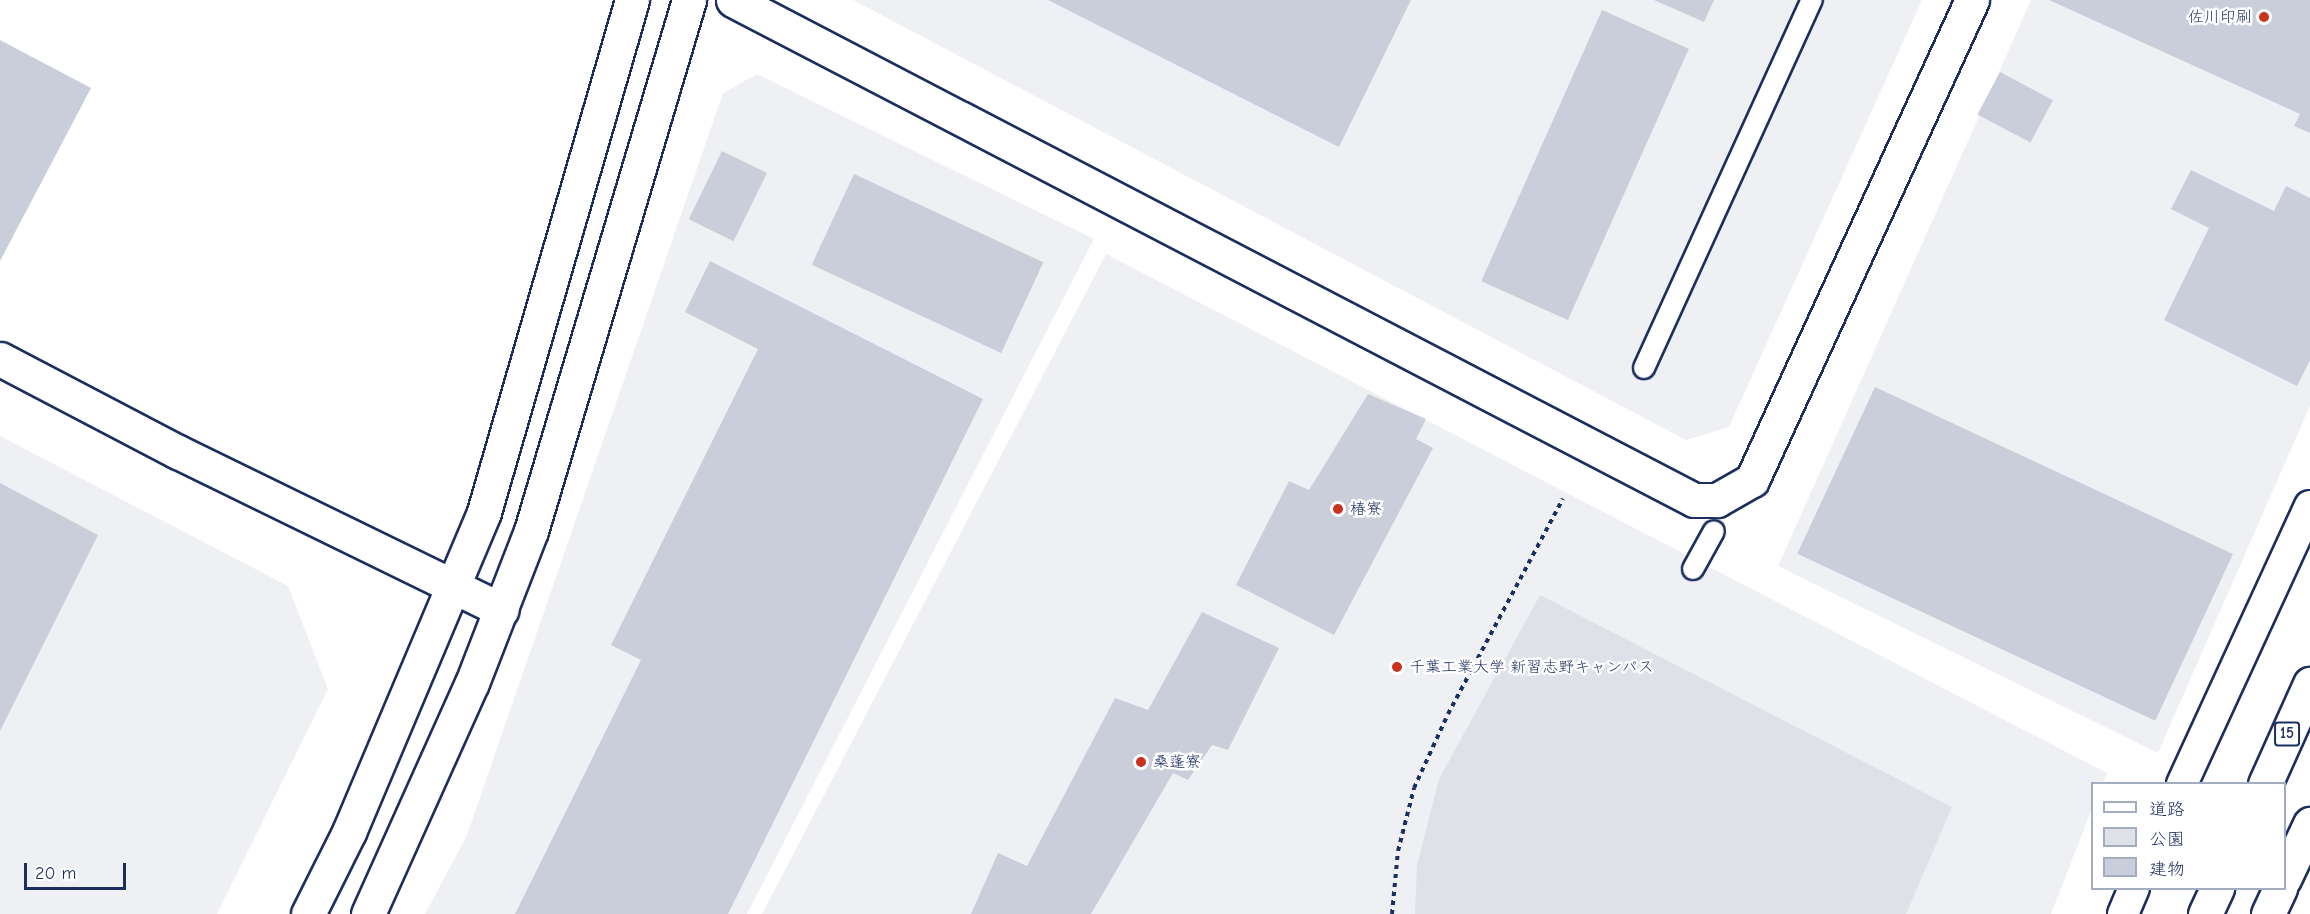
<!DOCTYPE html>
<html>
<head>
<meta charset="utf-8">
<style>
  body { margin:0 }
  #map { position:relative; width:2310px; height:914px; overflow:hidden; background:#fff; font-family:"Comic Neue","Klee One",sans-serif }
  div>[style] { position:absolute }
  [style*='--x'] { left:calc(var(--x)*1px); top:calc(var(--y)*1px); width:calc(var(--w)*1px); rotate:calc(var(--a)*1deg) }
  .built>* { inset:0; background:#eff0f4 }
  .green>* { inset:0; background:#dee1e7 }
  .building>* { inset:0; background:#caceda; transform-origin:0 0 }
  .path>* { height:4px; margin-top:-2px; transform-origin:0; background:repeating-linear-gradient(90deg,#1b2f5e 0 4.5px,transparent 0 9px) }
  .roads { filter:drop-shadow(2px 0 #1b2f5e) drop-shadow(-2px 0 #1b2f5e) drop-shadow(0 2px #1b2f5e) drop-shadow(0 -2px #1b2f5e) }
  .service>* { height:20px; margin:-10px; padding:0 10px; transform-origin:10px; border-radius:10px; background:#fff }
  .pedestrian>* { height:30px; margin:-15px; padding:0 15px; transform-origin:15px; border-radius:15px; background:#fff }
  .tertiary>* { height:33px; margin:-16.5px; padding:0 16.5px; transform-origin:16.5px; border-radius:16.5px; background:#fff }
  .primary>* { height:33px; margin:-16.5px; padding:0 16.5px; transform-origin:16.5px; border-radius:16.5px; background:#fff }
  .dots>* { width:16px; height:16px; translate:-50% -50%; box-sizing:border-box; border:3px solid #fff; border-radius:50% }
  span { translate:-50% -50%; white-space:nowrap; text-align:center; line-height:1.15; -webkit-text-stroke:5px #fff; paint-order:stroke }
  .shield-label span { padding:2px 4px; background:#fff; border:2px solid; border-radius:4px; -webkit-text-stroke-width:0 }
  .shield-label { font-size:15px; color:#1b2f5e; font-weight:700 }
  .poi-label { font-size:16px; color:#1b2f5e }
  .right { translate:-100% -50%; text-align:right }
  .left { translate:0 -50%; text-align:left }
  .legend { position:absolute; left:2091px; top:782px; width:195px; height:108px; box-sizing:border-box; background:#fff; border:2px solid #a4acbf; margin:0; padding:8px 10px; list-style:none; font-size:18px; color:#1b2f5e }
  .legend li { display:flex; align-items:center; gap:12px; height:30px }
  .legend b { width:30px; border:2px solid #a4acbf }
  .scale { position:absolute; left:24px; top:863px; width:102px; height:27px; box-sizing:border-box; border:3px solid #1b2f5e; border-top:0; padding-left:8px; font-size:18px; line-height:21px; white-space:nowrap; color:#1b2f5e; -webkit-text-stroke:4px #fff; paint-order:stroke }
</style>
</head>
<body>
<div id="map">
  <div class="built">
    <div style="clip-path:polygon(853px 0,1922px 0,1729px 427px,1686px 440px)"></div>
    <div style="clip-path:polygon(2031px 0,2310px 0,2310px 406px,2158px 753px,1778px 566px)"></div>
    <div style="clip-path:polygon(757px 74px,1094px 239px,747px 914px,425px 914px,467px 835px,723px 93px)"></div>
    <div style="clip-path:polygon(1106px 254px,2107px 773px,2103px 783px,2092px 784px,2092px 809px,2051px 914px,762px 914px)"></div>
    <div style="clip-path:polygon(0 436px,288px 586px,328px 689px,217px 914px,0 914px)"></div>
  </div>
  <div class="green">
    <div style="clip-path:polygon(1540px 595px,1952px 807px,1906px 914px,1415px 914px,1417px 865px,1439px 779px)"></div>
  </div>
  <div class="building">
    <div style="clip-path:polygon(1048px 0,1411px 0,1339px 147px)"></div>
    <div style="clip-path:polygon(1654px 0,1714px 0,1704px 22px)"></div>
    <div style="clip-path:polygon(2049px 0,2310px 0,2310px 133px,2294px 126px,2300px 114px)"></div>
    <div style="left:1602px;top:10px;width:95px;height:297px;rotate:24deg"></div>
    <div style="clip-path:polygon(0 40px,91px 88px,0 261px)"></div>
    <div style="left:2000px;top:72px;width:60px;height:48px;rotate:28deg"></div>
    <div style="left:722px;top:151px;width:50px;height:76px;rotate:26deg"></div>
    <div style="clip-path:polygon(2191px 170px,2274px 211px,2286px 186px,2310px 198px,2310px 360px,2297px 386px,2164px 320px,2209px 228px,2171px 209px)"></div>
    <div style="left:854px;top:174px;width:209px;height:100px;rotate:25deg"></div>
    <div style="clip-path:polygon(710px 261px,983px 399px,728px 914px,515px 914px,641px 660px,611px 645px,758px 349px,685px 312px)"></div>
    <div style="left:1875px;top:387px;width:395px;height:184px;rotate:25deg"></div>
    <div style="clip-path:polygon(1368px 394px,1426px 419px,1416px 439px,1433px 448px,1334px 635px,1236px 585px,1289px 481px,1309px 490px)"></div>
    <div style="clip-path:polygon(0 483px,98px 535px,0 731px)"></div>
    <div style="clip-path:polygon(1202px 612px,1279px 648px,1228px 750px,1212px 745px,1188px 780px,1173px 773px,1091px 914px,971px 914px,998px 853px,1027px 866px,1115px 698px,1148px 710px)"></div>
  </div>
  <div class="path">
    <div style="--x:1392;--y:914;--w:63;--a:-84.6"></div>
    <div style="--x:1398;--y:851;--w:65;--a:-75.7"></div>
    <div style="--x:1414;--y:788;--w:81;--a:-65.3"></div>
    <div style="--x:1448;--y:714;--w:244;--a:-61.9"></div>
  </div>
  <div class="roads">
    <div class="service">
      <div style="--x:1644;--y:368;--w:405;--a:-65.5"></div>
      <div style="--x:1693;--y:569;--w:43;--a:-61.1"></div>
    </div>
    <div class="pedestrian">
      <div style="--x:2182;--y:784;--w:306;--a:-65.3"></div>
      <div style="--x:2123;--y:914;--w:28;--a:-67"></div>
    </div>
    <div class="tertiary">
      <div style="--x:733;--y:0;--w:1083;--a:27.49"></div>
      <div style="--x:1694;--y:500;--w:23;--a:0"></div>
      <div style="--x:1717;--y:500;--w:40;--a:-29.7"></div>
      <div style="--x:1752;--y:480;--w:528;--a:-65.38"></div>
      <div style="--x:0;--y:359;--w:201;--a:27.6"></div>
      <div style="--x:178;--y:452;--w:360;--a:26"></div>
      <div style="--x:308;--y:914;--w:92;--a:-63.4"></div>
      <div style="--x:349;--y:832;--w:347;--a:-67.1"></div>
      <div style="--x:484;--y:512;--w:533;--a:-73.88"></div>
      <div style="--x:368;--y:914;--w:253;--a:-65.8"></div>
      <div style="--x:472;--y:683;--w:163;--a:-68.8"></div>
      <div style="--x:531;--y:531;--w:554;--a:-73.43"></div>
    </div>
    <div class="primary">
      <div style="--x:2265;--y:784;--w:110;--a:-65.8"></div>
      <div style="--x:2284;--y:879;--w:61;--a:-64.7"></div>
      <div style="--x:2205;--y:914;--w:29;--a:-65"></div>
      <div style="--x:2268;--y:914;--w:29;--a:-65"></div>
    </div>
  </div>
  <div class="dots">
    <div style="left:2264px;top:17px;background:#c8321e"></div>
    <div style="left:1338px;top:509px;background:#c8321e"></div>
    <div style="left:1397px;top:667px;background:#c8321e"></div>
    <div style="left:1141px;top:762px;background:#c8321e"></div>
  </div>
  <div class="shield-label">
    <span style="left:2287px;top:734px">15</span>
  </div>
  <div class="poi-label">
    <span class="right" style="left:2252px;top:17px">佐川印刷</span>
    <span class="left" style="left:1350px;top:509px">椿寮</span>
    <span class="left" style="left:1409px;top:667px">千葉工業大学 新習志野キャンパス</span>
    <span class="left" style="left:1153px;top:762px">桑蓬寮</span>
  </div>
  <ul class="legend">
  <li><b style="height:8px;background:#fff"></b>道路</li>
  <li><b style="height:16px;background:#dee1e7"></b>公園</li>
  <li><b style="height:16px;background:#caceda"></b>建物</li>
  </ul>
  <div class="scale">20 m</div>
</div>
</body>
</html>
